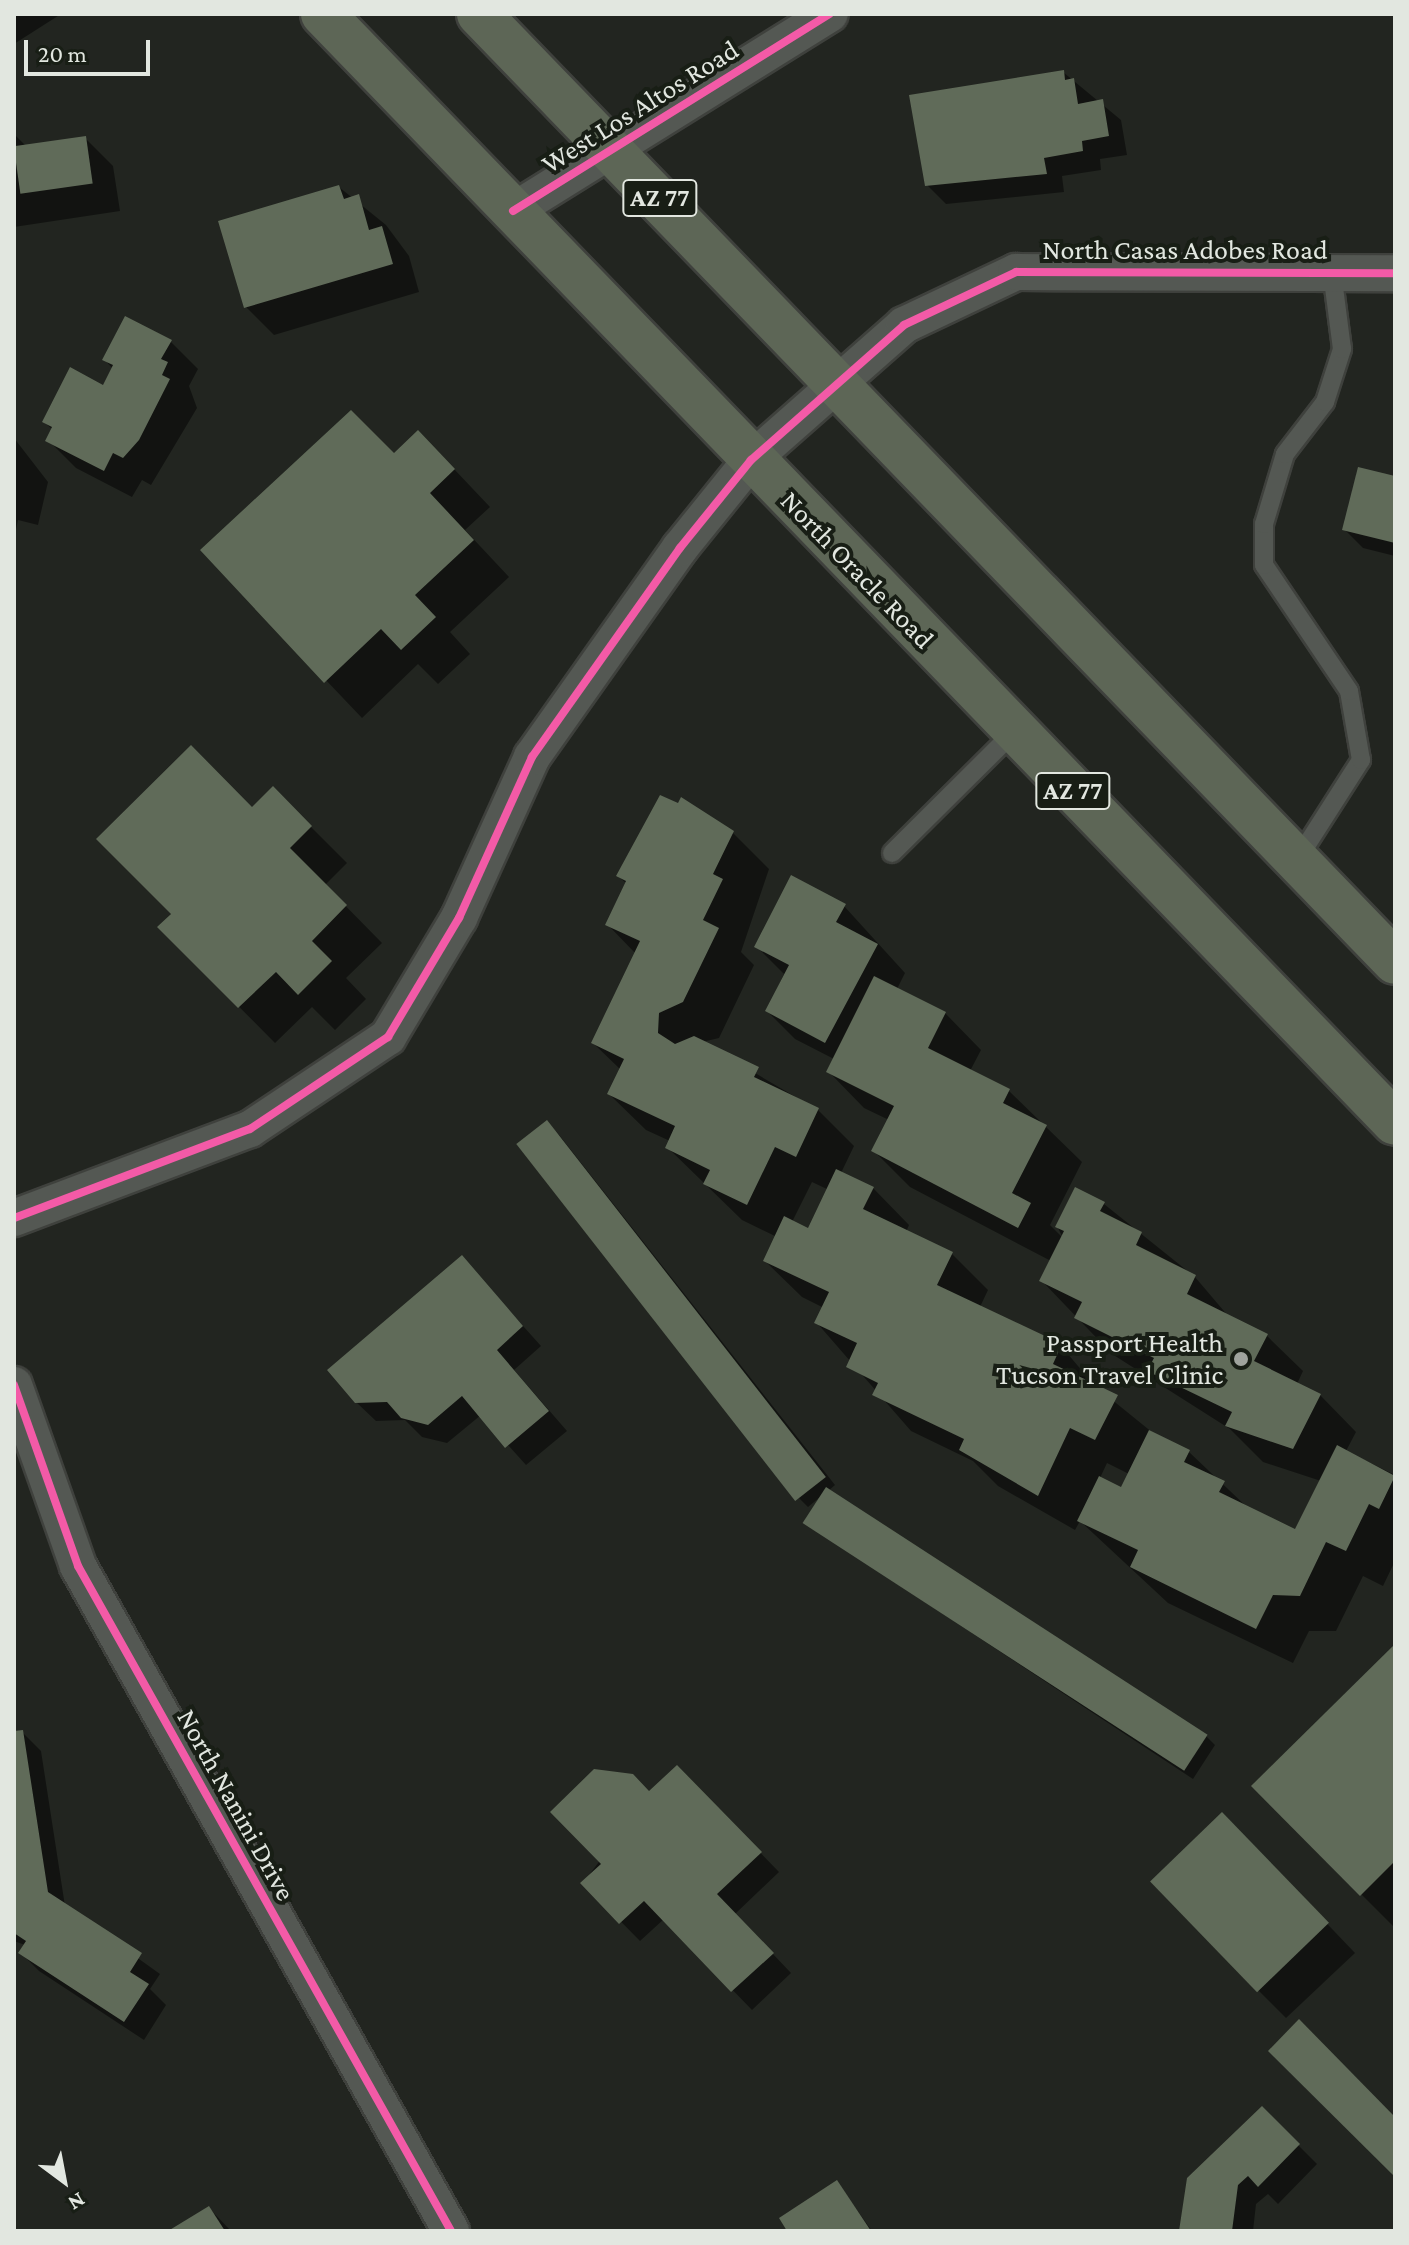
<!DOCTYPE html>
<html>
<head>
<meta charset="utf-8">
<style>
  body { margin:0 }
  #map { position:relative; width:1409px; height:2245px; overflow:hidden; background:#222520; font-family:"Crimson Pro",serif }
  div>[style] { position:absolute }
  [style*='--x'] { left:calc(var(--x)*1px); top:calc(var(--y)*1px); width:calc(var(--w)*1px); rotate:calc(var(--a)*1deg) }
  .shadow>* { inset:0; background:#0007 }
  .building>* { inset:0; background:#606b59; transform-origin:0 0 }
  .roads { filter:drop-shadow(2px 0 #3f413d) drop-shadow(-2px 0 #3f413d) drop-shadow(0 2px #3f413d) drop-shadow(0 -2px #3f413d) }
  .lane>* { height:18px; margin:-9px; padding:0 9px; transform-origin:9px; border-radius:9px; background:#545853 }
  .street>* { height:36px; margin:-18px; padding:0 18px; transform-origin:18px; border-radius:18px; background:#545853 }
  .highway>* { height:44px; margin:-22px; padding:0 22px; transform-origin:22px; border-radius:22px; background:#5d6656 }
  .cycleway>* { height:8px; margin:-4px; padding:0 4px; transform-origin:4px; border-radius:4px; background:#f35aa7 }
  .dots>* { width:22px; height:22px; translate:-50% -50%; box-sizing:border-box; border:4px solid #181e15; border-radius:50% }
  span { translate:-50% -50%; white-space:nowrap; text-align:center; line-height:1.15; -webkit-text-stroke:8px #181e15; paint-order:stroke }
  .shield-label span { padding:2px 6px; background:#181e15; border:2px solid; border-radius:6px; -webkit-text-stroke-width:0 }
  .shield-label { font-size:26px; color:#e2e7e0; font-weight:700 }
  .street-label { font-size:28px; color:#e2e7e0 }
  .poi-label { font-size:28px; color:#e2e7e0 }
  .right { translate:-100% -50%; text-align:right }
  .frame { position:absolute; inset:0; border:16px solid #e2e7e0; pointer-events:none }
  .north { position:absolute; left:24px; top:2141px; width:80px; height:80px; -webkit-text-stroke:6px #181e15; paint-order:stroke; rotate:148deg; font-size:22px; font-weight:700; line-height:32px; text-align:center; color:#e2e7e0 }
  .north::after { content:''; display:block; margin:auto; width:28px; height:36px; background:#e2e7e0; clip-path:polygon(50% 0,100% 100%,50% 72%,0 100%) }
  .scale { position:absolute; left:24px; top:40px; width:126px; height:36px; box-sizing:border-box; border:4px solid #e2e7e0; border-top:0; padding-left:10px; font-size:24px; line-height:28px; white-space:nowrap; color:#e2e7e0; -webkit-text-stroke:6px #181e15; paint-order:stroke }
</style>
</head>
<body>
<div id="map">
  <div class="shadow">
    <div style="clip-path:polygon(14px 14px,61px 14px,14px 44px)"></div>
    <div style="clip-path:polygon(1063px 72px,1121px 120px,1127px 155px,1100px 159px,1101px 170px,1062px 176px,1064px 192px,946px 204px,927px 185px)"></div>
    <div style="clip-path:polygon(14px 134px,27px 147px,85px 138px,113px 166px,120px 211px,14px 227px)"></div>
    <div style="clip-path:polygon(339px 187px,386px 225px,409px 256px,419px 292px,274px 335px,246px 307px)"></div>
    <div style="clip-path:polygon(170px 341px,198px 369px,189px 386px,197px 408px,151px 485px,142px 480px,132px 497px,76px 468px,48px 440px,53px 430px,44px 422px,104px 387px,113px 369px,105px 360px)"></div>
    <div style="clip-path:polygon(14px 438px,48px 482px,38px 525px,18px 520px,15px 534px)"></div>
    <div style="clip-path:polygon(394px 455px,454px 469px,490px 507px,465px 530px,509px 577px,450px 632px,470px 654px,438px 684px,418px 664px,362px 718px,203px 551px)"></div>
    <div style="clip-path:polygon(1395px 478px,1395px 556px,1363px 548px,1344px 529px)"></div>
    <div style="clip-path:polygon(273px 789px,347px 863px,325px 885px,382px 943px,346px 978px,366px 999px,335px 1030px,312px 1007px,275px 1043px,160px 927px)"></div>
    <div style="clip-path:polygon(evenodd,732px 832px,769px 869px,741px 952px,754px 965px,719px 1038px,702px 1042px,818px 1110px,854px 1146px,841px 1173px,873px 1188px,909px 1225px,906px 1232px,952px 1254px,988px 1290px,980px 1307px,1061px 1346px,1095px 1386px,1153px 1433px,1189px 1452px,1249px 1509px,1296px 1531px,1321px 1481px,1263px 1462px,1230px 1429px,1112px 1354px,1042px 1281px,1051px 1261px,910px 1187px,874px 1151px,889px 1120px,864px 1108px,828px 1071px,834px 1059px,795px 1039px,767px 1011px,784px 974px,756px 946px,844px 906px,905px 973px,897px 989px,945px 1013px,981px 1050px,970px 1071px,1009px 1091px,1082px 1162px,1050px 1225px,1063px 1238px,1057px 1226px,1104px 1204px,1195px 1277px,1229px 1317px,1266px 1335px,1303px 1371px,1297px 1384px,1320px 1395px,1356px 1432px,1346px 1451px,1395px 1475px,1395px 1561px,1383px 1586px,1363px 1576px,1336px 1631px,1309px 1631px,1293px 1663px,1168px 1603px,1080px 1521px,1075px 1530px,998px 1486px,973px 1461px,911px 1431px,817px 1323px,824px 1308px,802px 1297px,765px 1261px,777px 1237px,742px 1220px,667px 1147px,670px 1141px,646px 1130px,609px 1094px,621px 1070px,593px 1043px,636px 954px,608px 925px,627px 884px,618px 876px,732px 832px,812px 1182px,829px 1190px,809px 1231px,792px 1222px,812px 1182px,732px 832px,1107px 1463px,1129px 1474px,1122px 1489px,1100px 1478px,1107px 1463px)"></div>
    <div style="clip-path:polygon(556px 1131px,835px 1485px,828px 1491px,1206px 1736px,1215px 1745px,1193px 1779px,805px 1523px,820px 1497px,808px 1507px,799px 1498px)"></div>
    <div style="clip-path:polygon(462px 1258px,541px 1346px,514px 1370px,567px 1431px,526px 1465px,481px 1415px,447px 1443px,422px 1437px,405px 1420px,376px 1421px,356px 1402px)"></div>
    <div style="clip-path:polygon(1395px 1646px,1395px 1928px,1361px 1894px)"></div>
    <div style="clip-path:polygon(22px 1732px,41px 1751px,65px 1906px,160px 1974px,150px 1989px,166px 2005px,144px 2040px,39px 1971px,20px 1952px,25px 1945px,14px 1941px,14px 1733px)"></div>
    <div style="clip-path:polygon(696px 1786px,779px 1872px,735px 1914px,791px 1973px,752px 2010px,664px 1919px,640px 1941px,583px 1883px,650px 1794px)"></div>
    <div style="clip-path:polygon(1250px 1843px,1355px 1953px,1286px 2018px,1258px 1990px)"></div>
    <div style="clip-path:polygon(1262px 2109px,1317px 2164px,1278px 2204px,1268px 2194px,1256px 2204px,1253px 2231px,1181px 2231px)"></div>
    <div style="clip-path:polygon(837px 2182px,872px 2231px,789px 2231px)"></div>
    <div style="clip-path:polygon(209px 2208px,231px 2231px,171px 2231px)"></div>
  </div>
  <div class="building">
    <div style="clip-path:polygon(1064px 70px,1065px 80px,1074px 78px,1078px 104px,1103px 99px,1109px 136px,1082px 141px,1083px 151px,1044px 158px,1047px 174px,925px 186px,909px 95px)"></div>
    <div style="left:86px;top:136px;width:48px;height:73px;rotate:82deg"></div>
    <div style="clip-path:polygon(339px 185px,344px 199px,359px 194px,369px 230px,382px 226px,393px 264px,244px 308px,218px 221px)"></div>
    <div style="clip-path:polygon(125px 316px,172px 340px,161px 359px,168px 362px,162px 375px,170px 379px,139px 440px,123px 458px,113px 453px,104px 471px,45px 441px,52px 427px,42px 422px,70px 367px,103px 385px,113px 365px,102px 360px)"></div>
    <div style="clip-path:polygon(351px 410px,394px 453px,418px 430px,455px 469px,430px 493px,474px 540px,415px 595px,436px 617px,401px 650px,381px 629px,324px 683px,200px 550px)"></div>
    <div style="clip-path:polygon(1358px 467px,1395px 476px,1395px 543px,1342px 530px)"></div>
    <div style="clip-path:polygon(191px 745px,252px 807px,273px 786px,312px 826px,290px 848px,347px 905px,312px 941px,332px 961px,298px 995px,276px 972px,238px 1008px,157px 927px,171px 914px,96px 839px)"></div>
    <div style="clip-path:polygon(660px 795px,678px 803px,681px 797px,734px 831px,713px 874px,723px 879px,703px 920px,719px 928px,683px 1002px,659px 1013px,658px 1033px,675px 1044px,694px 1036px,759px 1067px,754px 1077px,819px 1108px,796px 1157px,775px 1147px,747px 1205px,703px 1184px,710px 1170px,665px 1148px,675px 1126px,607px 1094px,624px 1059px,591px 1043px,640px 941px,605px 925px,626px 881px,616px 876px)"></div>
    <div style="clip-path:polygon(791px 875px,846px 904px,836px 922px,878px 944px,825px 1043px,765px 1011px,789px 965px,754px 947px)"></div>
    <div style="clip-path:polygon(874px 976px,946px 1012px,928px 1048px,1010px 1089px,1003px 1103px,1047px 1125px,1012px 1193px,1031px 1203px,1018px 1228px,871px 1151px,894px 1106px,826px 1072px)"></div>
    <div style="left:547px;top:1120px;width:453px;height:39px;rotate:52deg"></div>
    <div style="clip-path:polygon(836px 1169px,874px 1187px,863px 1209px,953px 1252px,937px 1285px,1062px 1344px,1053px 1364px,1118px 1395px,1095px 1440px,1070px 1428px,1038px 1496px,959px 1450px,964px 1439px,872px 1395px,878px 1383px,846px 1367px,857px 1343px,814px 1323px,829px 1292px,763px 1261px,784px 1216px,808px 1228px)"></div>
    <div style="clip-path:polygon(1075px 1187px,1105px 1202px,1100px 1211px,1142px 1232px,1136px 1245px,1196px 1275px,1187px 1294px,1268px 1334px,1254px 1361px,1321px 1394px,1293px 1449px,1225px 1426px,1232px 1412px,1147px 1371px,1154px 1358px,1074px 1318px,1082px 1302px,1039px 1281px,1064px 1231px,1055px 1227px)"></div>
    <div style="clip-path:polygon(462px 1255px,523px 1326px,497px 1350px,549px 1411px,505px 1448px,462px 1396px,428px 1425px,401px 1418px,387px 1402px,355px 1403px,327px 1370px)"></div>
    <div style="clip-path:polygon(1149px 1430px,1190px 1450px,1184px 1462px,1225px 1481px,1219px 1492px,1295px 1529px,1337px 1445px,1395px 1476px,1379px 1509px,1369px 1504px,1346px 1551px,1326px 1542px,1300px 1596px,1273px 1595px,1256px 1629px,1130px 1567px,1138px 1550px,1077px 1521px,1099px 1476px,1121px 1487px)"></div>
    <div style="left:826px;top:1487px;width:455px;height:43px;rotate:33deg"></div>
    <div style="clip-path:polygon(1395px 1644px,1395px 1861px,1360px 1896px,1251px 1786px)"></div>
    <div style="clip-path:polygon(23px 1730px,48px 1892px,142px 1953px,130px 1972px,149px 1984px,124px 2022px,18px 1953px,26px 1941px,14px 1933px,14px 1731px)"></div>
    <div style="clip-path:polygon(677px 1765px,762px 1852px,717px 1894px,774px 1953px,731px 1992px,644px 1901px,619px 1924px,580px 1883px,601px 1864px,550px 1812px,594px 1769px,633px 1774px,649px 1791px)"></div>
    <div style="left:1222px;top:1812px;width:154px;height:100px;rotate:46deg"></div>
    <div style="clip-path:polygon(1299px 2019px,1395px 2117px,1395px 2177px,1268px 2051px)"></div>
    <div style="clip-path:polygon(1262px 2106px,1300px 2144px,1258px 2187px,1248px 2176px,1238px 2185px,1232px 2231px,1179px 2231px,1187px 2178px)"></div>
    <div style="clip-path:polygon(837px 2180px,871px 2231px,787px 2231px,779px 2218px)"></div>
    <div style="clip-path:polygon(209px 2206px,225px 2231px,168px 2231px)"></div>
  </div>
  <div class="roads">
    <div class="lane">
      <div style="--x:892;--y:853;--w:173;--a:-44.8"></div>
      <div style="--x:1297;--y:860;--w:119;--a:-57.4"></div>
      <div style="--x:1361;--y:760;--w:70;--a:-99.9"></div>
      <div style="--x:1349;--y:691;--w:152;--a:-124"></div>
      <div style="--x:1264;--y:565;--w:41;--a:-90"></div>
      <div style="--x:1264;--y:524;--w:73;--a:-73.3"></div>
      <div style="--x:1285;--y:454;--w:66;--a:-52.4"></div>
      <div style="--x:1325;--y:402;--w:56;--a:-72.2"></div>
      <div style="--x:1342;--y:349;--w:78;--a:-97.4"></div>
    </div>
    <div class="street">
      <div style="--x:513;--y:211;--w:373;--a:-31.9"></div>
      <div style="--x:14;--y:1218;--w:252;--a:-20.7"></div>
      <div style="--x:250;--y:1129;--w:166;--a:-33.7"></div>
      <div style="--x:388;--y:1037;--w:139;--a:-59.2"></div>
      <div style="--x:459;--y:918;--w:177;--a:-65.6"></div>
      <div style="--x:532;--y:757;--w:256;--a:-54.7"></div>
      <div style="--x:680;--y:548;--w:113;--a:-51.1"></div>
      <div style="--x:751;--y:460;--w:204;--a:-41.4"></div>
      <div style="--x:904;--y:325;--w:124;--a:-25.3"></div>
      <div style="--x:1016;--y:272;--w:379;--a:0.2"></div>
      <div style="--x:14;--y:1385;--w:192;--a:70.5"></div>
      <div style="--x:78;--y:1566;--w:762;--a:60.71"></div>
    </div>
    <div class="highway">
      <div style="--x:323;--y:14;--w:1542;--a:45.97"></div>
      <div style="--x:479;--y:14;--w:1318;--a:45.98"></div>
    </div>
  </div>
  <div class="cycleway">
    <div style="--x:513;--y:211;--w:373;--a:-31.9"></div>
    <div style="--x:14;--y:1218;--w:252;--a:-20.7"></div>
    <div style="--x:250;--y:1129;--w:166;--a:-33.7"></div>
    <div style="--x:388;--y:1037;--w:139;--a:-59.2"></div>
    <div style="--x:459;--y:918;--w:177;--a:-65.6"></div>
    <div style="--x:532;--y:757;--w:256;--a:-54.7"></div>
    <div style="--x:680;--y:548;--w:113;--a:-51.1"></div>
    <div style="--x:751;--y:460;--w:204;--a:-41.4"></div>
    <div style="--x:904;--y:325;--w:124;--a:-25.3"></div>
    <div style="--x:1016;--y:272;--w:379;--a:0.2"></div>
    <div style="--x:14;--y:1385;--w:192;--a:70.5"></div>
    <div style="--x:78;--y:1566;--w:762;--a:60.71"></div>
  </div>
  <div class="dots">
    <div style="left:1241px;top:1359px;background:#9fa39d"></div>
  </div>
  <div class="shield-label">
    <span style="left:660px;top:198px">AZ 77</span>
    <span style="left:1073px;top:791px">AZ 77</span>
  </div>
  <div class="street-label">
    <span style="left:640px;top:107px;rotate:-32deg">West Los Altos Road</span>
    <span style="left:1185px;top:250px">North Casas Adobes Road</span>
    <span style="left:857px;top:570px;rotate:46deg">North Oracle Road</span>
    <span style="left:236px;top:1805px;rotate:61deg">North Nanini Drive</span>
  </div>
  <div class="poi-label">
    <span class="right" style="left:1223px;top:1359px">Passport Health<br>Tucson Travel Clinic</span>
  </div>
  <div class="frame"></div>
  <div class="north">N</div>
  <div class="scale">20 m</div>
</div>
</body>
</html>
